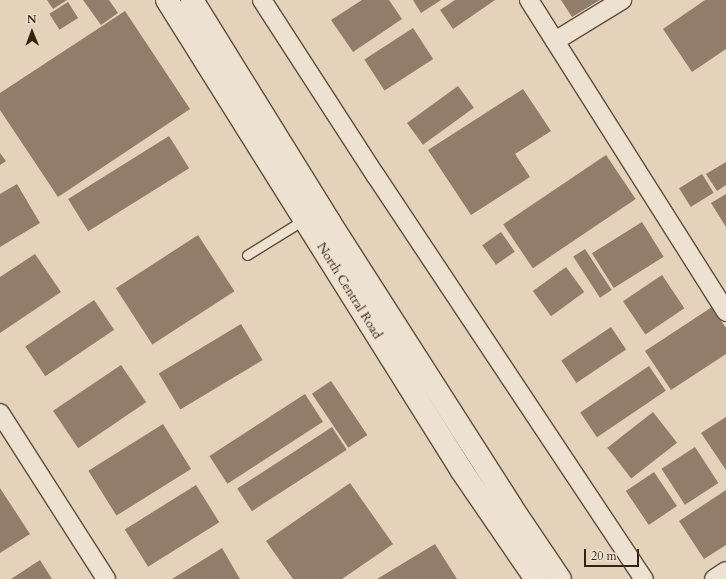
<!DOCTYPE html>
<html>
<head>
<meta charset="utf-8">
<style>
  body { margin:0 }
  #map { position:relative; width:726px; height:579px; overflow:hidden; background:#e4d2ba; font-family:Cardo,serif }
  div>[style] { position:absolute }
  [style*='--x'] { left:calc(var(--x)*1px); top:calc(var(--y)*1px); width:calc(var(--w)*1px); rotate:calc(var(--a)*1deg) }
  .building>* { inset:0; background:#917d69; transform-origin:0 0 }
  .roads { filter:drop-shadow(1px 0 #624d3b) drop-shadow(-1px 0 #624d3b) drop-shadow(0 1px #624d3b) drop-shadow(0 -1px #624d3b) }
  .lane>* { height:9px; margin:-4.5px; padding:0 4.5px; transform-origin:4.5px; border-radius:4.5px; background:#ede2d2 }
  .street>* { height:18px; margin:-9px; padding:0 9px; transform-origin:9px; border-radius:9px; background:#ede2d2 }
  .secondary>* { height:22px; margin:-11px; padding:0 11px; transform-origin:11px; border-radius:11px; background:#ede2d2 }
  span { translate:-50% -50%; white-space:nowrap; text-align:center; line-height:1.15; -webkit-text-stroke:3.5px #ede2d2; paint-order:stroke }
  .street-label { font-size:13px; color:#372111 }
  .north { position:absolute; left:12px; top:12px; width:40px; height:40px; -webkit-text-stroke:3px #ede2d2; paint-order:stroke; rotate:359deg; font-size:11px; font-weight:700; line-height:16px; text-align:center; color:#372111 }
  .north::after { content:''; display:block; margin:auto; width:14px; height:18px; background:#372111; clip-path:polygon(50% 0,100% 100%,50% 72%,0 100%) }
  .scale { position:absolute; left:584px; top:549px; width:55px; height:18px; box-sizing:border-box; border:2px solid #372111; border-top:0; padding-left:5px; font-size:12px; line-height:14px; white-space:nowrap; color:#372111; -webkit-text-stroke:3px #ede2d2; paint-order:stroke }
</style>
</head>
<body>
<div id="map">
  <div class="building">
    <div style="clip-path:polygon(47px 0,67px 0,53px 9px)"></div>
    <div style="clip-path:polygon(83px 0,109px 0,118px 13px,101px 25px)"></div>
    <div style="clip-path:polygon(362px 0,389px 0,402px 19px,353px 52px,331px 20px)"></div>
    <div style="clip-path:polygon(413px 0,441px 0,421px 13px)"></div>
    <div style="clip-path:polygon(455px 0,495px 0,453px 29px,440px 10px)"></div>
    <div style="clip-path:polygon(561px 0,600px 0,572px 17px)"></div>
    <div style="clip-path:polygon(705px 0,726px 0,726px 49px,692px 72px,663px 29px)"></div>
    <div style="left:68px;top:2px;width:19px;height:22px;rotate:58deg"></div>
    <div style="clip-path:polygon(125px 11px,190px 109px,58px 197px,0 110px,0 93px)"></div>
    <div style="left:413px;top:28px;width:37px;height:58px;rotate:57deg"></div>
    <div style="left:458px;top:86px;width:27px;height:63px;rotate:54deg"></div>
    <div style="clip-path:polygon(523px 89px,551px 131px,515px 154px,530px 177px,471px 215px,428px 150px)"></div>
    <div style="left:169px;top:136px;width:38px;height:119px;rotate:58deg"></div>
    <div style="clip-path:polygon(0 153px,6px 161px,0 165px)"></div>
    <div style="left:606px;top:155px;width:53px;height:124px;rotate:56deg"></div>
    <div style="clip-path:polygon(726px 162px,726px 185px,717px 191px,706px 174px)"></div>
    <div style="left:702px;top:174px;width:22px;height:27px;rotate:58deg"></div>
    <div style="clip-path:polygon(17px 184px,40px 223px,0 247px,0 194px)"></div>
    <div style="clip-path:polygon(726px 194px,726px 227px,711px 203px)"></div>
    <div style="left:642px;top:222px;width:41px;height:59px;rotate:58deg"></div>
    <div style="left:501px;top:232px;width:24px;height:23px;rotate:55deg"></div>
    <div style="left:198px;top:235px;width:67px;height:98px;rotate:57deg"></div>
    <div style="left:585px;top:249px;width:49px;height:14px;rotate:57deg"></div>
    <div style="clip-path:polygon(35px 254px,61px 292px,0 333px,0 277px)"></div>
    <div style="left:566px;top:267px;width:31px;height:41px;rotate:54deg"></div>
    <div style="left:662px;top:275px;width:40px;height:47px;rotate:56deg"></div>
    <div style="left:94px;top:300px;width:36px;height:83px;rotate:56deg"></div>
    <div style="clip-path:polygon(712px 307px,726px 328px,726px 354px,671px 390px,645px 351px)"></div>
    <div style="left:241px;top:324px;width:42px;height:96px;rotate:59deg"></div>
    <div style="left:611px;top:327px;width:27px;height:60px;rotate:56deg"></div>
    <div style="left:121px;top:365px;width:45px;height:82px;rotate:56deg"></div>
    <div style="left:649px;top:366px;width:30px;height:83px;rotate:56deg"></div>
    <div style="left:331px;top:381px;width:65px;height:23px;rotate:56deg"></div>
    <div style="left:305px;top:394px;width:33px;height:114px;rotate:57deg"></div>
    <div style="left:653px;top:412px;width:39px;height:58px;rotate:52deg"></div>
    <div style="clip-path:polygon(726px 417px,726px 470px,701px 433px)"></div>
    <div style="left:163px;top:424px;width:53px;height:88px;rotate:58deg"></div>
    <div style="left:332px;top:427px;width:27px;height:113px;rotate:57deg"></div>
    <div style="left:695px;top:447px;width:43px;height:40px;rotate:57deg"></div>
    <div style="left:654px;top:472px;width:41px;height:34px;rotate:56deg"></div>
    <div style="clip-path:polygon(350px 483px,393px 544px,342px 579px,293px 579px,266px 541px)"></div>
    <div style="left:196px;top:485px;width:44px;height:84px;rotate:58deg"></div>
    <div style="clip-path:polygon(0 488px,30px 534px,0 553px)"></div>
    <div style="clip-path:polygon(726px 490px,726px 545px,704px 559px,679px 521px)"></div>
    <div style="clip-path:polygon(435px 544px,457px 579px,377px 579px)"></div>
    <div style="clip-path:polygon(222px 548px,240px 579px,172px 579px)"></div>
    <div style="clip-path:polygon(40px 560px,52px 579px,11px 579px)"></div>
  </div>
  <div class="roads">
    <div class="lane">
      <div style="--x:247;--y:255;--w:68;--a:-31.8"></div>
    </div>
    <div class="street">
      <div style="--x:262;--y:0;--w:210;--a:57.1"></div>
      <div style="--x:376;--y:176;--w:484;--a:56.4"></div>
      <div style="--x:529;--y:0;--w:369;--a:57.7"></div>
      <div style="--x:555;--y:41;--w:79;--a:-31.5"></div>
      <div style="--x:0;--y:413;--w:197;--a:57.4"></div>
      <div style="--x:714;--y:579;--w:14;--a:-34"></div>
    </div>
    <div class="secondary">
      <div style="--x:167;--y:0;--w:556;--a:57.94"></div>
      <div style="--x:462;--y:471;--w:131;--a:55.6"></div>
      <div style="--x:192;--y:0;--w:262;--a:58.2"></div>
      <div style="--x:330;--y:223;--w:335;--a:57.4"></div>
      <div style="--x:510;--y:505;--w:89;--a:56"></div>
    </div>
  </div>
  <div class="street-label">
    <span style="left:349px;top:291px;rotate:58deg">North Central Road</span>
  </div>
  <div class="north">N</div>
  <div class="scale">20 m</div>
</div>
</body>
</html>
